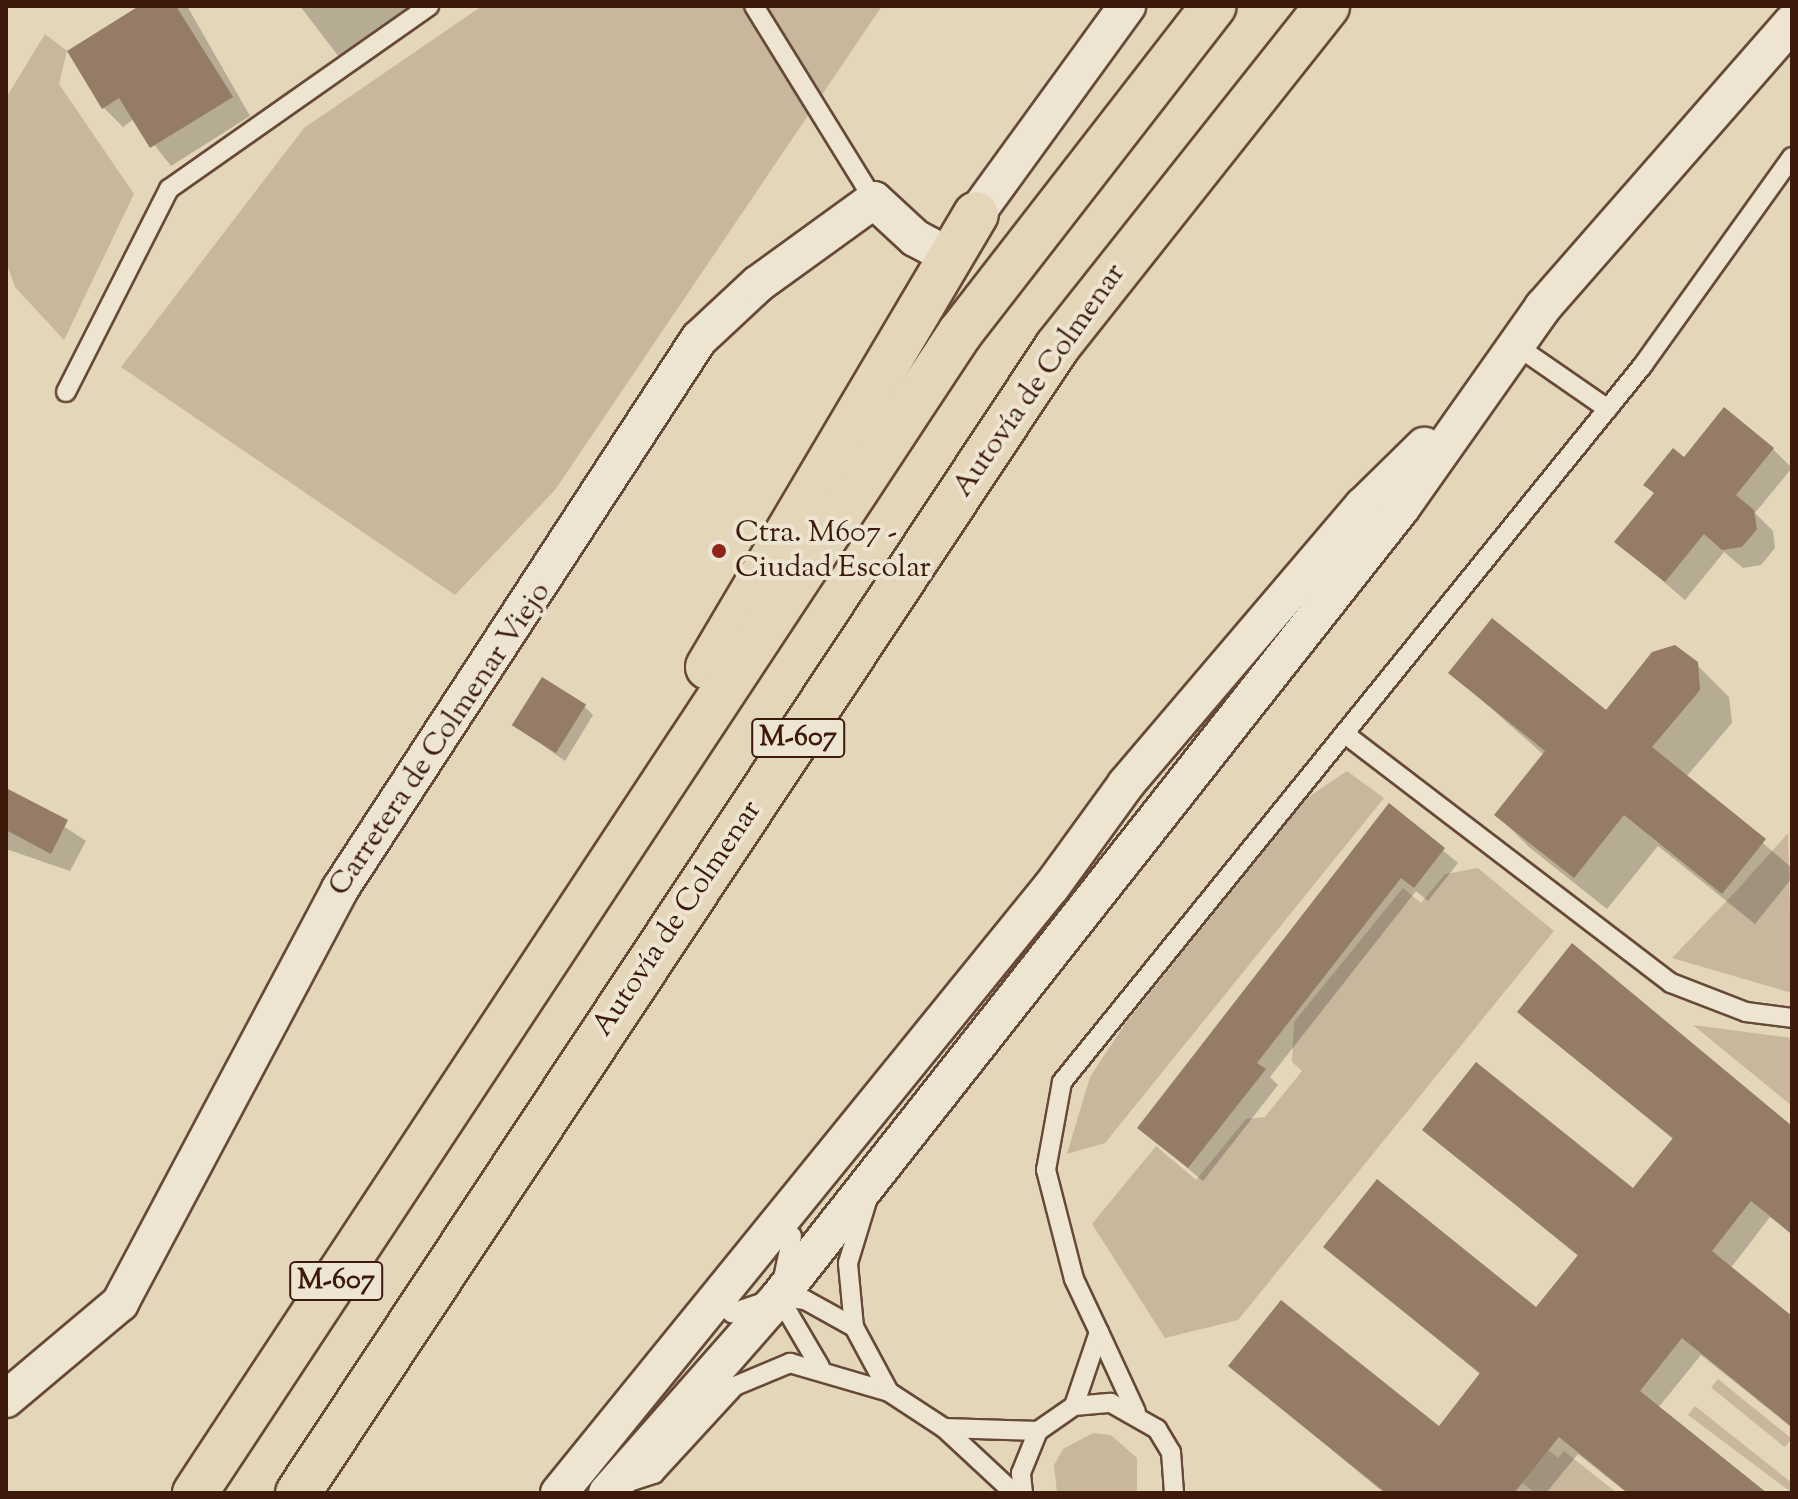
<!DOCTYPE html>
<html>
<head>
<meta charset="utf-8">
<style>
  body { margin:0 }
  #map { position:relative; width:1798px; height:1499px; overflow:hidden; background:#e4d7b9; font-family:"Sorts Mill Goudy",serif }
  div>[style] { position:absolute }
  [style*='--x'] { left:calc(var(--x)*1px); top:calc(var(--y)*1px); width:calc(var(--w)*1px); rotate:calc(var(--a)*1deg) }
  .green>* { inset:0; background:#c8b79c; transform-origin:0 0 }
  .shadow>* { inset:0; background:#0003 }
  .building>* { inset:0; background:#947c66; transform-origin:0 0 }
  .roads { filter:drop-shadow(2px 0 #674937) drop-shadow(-2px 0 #674937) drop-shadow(0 2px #674937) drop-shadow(0 -2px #674937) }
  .service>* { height:18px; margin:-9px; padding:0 9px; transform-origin:9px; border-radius:9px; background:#ede5d2 }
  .minor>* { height:36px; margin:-18px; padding:0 18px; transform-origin:18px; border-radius:18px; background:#ede5d2 }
  .motorway>* { height:44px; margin:-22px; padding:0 22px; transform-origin:22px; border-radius:22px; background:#e4d7b9 }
  .dots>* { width:22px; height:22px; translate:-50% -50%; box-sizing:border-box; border:4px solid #ede5d2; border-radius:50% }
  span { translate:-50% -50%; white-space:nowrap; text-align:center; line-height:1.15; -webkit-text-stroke:8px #ede5d2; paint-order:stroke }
  .shield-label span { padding:2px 6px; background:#ede5d2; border:2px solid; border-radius:6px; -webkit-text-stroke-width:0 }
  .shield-label { font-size:28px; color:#3d1a0c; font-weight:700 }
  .street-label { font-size:30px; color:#3d1a0c }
  .poi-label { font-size:30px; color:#3d1a0c }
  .left { translate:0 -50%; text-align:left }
  .frame { position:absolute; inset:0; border:8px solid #3d1a0c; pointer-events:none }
</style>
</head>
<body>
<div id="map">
  <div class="green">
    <div style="clip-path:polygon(482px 6px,882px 6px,555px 490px,455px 595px,121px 367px,304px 128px)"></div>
    <div style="clip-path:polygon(45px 34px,67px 51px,59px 84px,134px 194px,64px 340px,15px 287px,6px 262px,6px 98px)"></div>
    <div style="clip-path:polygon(1347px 771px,1384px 798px,1105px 1143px,1067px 1154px,1090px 1077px,1125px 1024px,1307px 798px)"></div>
    <div style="clip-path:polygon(1788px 833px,1792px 993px,1672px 958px,1738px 889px)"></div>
    <div style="clip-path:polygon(1478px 868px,1554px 931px,1238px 1320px,1165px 1338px,1092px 1224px,1156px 1146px,1196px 1180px,1246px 1119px,1265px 1117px,1302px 1071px,1292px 1062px,1294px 1022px,1403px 888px,1421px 903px,1445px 874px)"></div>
    <div style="clip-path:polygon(1693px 1025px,1792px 1038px,1792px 1106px)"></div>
    <div style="left:1718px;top:1379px;width:95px;height:11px;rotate:39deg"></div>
    <div style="clip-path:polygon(1695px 1406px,1792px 1483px,1792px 1493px,1688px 1415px)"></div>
    <div style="clip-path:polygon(1516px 1424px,1558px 1458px,1564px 1451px,1617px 1493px,1535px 1493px,1477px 1446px)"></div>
    <div style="clip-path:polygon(1093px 1433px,1111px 1435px,1137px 1458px,1137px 1493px,1057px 1493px,1054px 1465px,1063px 1449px)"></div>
  </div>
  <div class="shadow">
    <div style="clip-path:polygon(142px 6px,187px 6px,250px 116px,171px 166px,134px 119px,123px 127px,104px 108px)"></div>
    <div style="clip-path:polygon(300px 6px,420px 6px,339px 57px)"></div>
    <div style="clip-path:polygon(1773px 449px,1792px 468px,1755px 513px,1773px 531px,1775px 548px,1761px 565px,1743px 568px,1724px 552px,1685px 600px,1617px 542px,1684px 460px)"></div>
    <div style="clip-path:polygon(1696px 664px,1729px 697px,1732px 723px,1686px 777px,1792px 868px,1792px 878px,1755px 924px,1658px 846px,1607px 909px,1529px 847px,1497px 815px,1544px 755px,1451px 673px,1606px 712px)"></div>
    <div style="clip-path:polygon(584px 706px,593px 715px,565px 761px,514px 725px)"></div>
    <div style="clip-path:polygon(6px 788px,86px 841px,70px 871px,6px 849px)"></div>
    <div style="clip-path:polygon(1389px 805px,1458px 863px,1428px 901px,1416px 891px,1270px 1077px,1278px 1085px,1203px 1181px,1140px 1128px)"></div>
    <div style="clip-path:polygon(1519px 1012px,1792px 1128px,1792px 1235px,1770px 1217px,1730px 1269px,1792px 1318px,1792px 1428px,1701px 1355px,1658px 1408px,1763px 1493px,1627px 1493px,1578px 1454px,1546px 1493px,1384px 1493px,1230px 1366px,1439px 1428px,1481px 1375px,1326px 1247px,1537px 1310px,1579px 1257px,1425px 1130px,1633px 1191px,1674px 1140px)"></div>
  </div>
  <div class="building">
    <div style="clip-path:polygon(139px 6px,176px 6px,233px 97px,150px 148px,119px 98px,102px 109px,67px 51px)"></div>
    <div style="clip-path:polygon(1724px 407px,1774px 448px,1736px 495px,1754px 510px,1757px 529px,1742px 547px,1722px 550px,1704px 534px,1665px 582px,1614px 542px,1654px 493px,1643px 485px,1673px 448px,1684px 457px)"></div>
    <div style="clip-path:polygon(1492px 618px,1606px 710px,1652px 652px,1675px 645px,1698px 662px,1700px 690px,1652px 747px,1766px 839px,1722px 894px,1624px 815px,1574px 878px,1494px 815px,1545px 751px,1448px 673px)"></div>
    <div style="left:542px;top:677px;width:52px;height:57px;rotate:32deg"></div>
    <div style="clip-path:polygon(6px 788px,68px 820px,51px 854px,6px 830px)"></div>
    <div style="clip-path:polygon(1389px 803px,1445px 848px,1414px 888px,1401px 878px,1257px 1063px,1266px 1069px,1188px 1168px,1137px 1128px)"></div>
    <div style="clip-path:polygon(1572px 943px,1792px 1126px,1792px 1234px,1751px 1201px,1712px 1251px,1792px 1316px,1792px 1427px,1682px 1338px,1640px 1391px,1767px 1493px,1628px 1493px,1559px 1437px,1514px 1493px,1386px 1493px,1228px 1366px,1281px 1300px,1439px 1426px,1480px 1373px,1323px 1247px,1377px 1179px,1536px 1307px,1578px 1255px,1422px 1130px,1476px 1062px,1633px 1188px,1673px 1138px,1517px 1012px)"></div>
  </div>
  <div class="roads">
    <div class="service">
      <div style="--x:754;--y:6;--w:228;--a:58.3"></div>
      <div style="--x:1514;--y:344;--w:114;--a:34.7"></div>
      <div style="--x:66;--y:392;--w:228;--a:-63.1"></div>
      <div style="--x:169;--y:189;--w:318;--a:-35.1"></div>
      <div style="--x:1349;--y:737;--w:405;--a:37.4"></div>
      <div style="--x:1671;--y:983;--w:80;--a:21.1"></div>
      <div style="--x:1746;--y:1012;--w:46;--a:7.4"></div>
      <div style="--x:792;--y:1236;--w:62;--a:102"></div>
      <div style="--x:779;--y:1297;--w:81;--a:59.6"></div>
      <div style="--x:854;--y:1327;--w:64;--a:-95.4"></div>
      <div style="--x:848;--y:1263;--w:65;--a:-73"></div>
      <div style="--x:1099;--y:1332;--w:59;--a:-115.3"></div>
      <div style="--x:1074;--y:1279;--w:113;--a:-104.4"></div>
      <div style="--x:1046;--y:1170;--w:89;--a:-79.7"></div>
      <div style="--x:1062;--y:1082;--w:923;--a:-50.98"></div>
      <div style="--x:1643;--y:365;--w:256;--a:-54.4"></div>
      <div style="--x:889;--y:1392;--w:66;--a:33.2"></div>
      <div style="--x:1074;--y:1406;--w:78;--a:-71.3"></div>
      <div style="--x:1099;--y:1332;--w:88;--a:65.2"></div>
      <div style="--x:623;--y:1484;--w:33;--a:-18"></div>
      <div style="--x:654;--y:1474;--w:120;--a:-47.4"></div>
      <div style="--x:735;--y:1386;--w:60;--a:-22.7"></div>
      <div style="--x:790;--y:1363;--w:103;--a:16.3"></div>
      <div style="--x:889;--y:1392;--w:74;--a:-118.3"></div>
      <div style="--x:854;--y:1327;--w:56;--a:-151.1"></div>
      <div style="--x:805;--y:1300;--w:26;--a:-173"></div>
      <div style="--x:779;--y:1297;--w:50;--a:161.2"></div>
      <div style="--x:1014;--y:1493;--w:96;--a:-137.1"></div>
      <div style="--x:944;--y:1428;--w:94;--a:1.8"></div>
      <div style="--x:1023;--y:1493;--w:20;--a:-96"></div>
      <div style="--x:1021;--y:1473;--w:45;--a:-68"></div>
      <div style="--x:1038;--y:1431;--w:44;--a:-34.8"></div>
      <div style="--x:1074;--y:1406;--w:37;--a:-5"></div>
      <div style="--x:1111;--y:1403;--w:53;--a:29.5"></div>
      <div style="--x:1157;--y:1429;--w:27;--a:59"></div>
      <div style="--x:1171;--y:1452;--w:41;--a:85.8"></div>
    </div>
    <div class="minor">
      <div style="--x:976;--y:214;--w:257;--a:-54"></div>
      <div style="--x:6;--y:1399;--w:149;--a:-40.1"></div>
      <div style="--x:120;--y:1303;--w:469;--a:-62"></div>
      <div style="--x:340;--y:889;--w:657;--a:-56.87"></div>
      <div style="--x:699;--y:339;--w:81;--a:-43"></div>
      <div style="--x:758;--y:284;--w:143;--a:-35.9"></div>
      <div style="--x:874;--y:200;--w:56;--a:42.8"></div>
      <div style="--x:915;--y:238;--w:41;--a:27.8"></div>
      <div style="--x:559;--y:1493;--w:782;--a:-50.92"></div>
      <div style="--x:1052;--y:886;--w:126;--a:-54"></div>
      <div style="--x:1126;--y:784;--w:365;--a:-49.6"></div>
      <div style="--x:1363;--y:506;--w:86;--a:-44.5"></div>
      <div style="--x:607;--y:1493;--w:261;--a:-48.7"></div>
      <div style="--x:779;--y:1297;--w:1006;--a:-51.74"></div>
      <div style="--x:1402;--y:507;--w:245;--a:-54.8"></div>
      <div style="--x:1543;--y:307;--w:378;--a:-48.8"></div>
    </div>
    <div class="motorway">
      <div style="--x:708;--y:667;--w:526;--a:-59.39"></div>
      <div style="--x:195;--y:1493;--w:1390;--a:-56.6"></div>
      <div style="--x:960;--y:333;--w:414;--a:-52.2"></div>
      <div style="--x:298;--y:1493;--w:1375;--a:-56.48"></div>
      <div style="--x:1057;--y:347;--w:435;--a:-51.6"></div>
    </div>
  </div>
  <div class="dots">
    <div style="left:719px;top:551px;background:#8f2418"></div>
  </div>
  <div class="shield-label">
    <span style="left:798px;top:738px">M-607</span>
    <span style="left:336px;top:1281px">M-607</span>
  </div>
  <div class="street-label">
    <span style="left:1040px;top:381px;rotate:-55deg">Autovía de Colmenar</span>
    <span style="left:441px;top:740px;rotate:-56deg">Carretera de Colmenar Viejo</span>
    <span style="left:678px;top:919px;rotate:-56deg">Autovía de Colmenar</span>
  </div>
  <div class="poi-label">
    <span class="left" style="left:735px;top:551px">Ctra. M607 -<br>Ciudad Escolar</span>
  </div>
  <div class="frame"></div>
</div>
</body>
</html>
